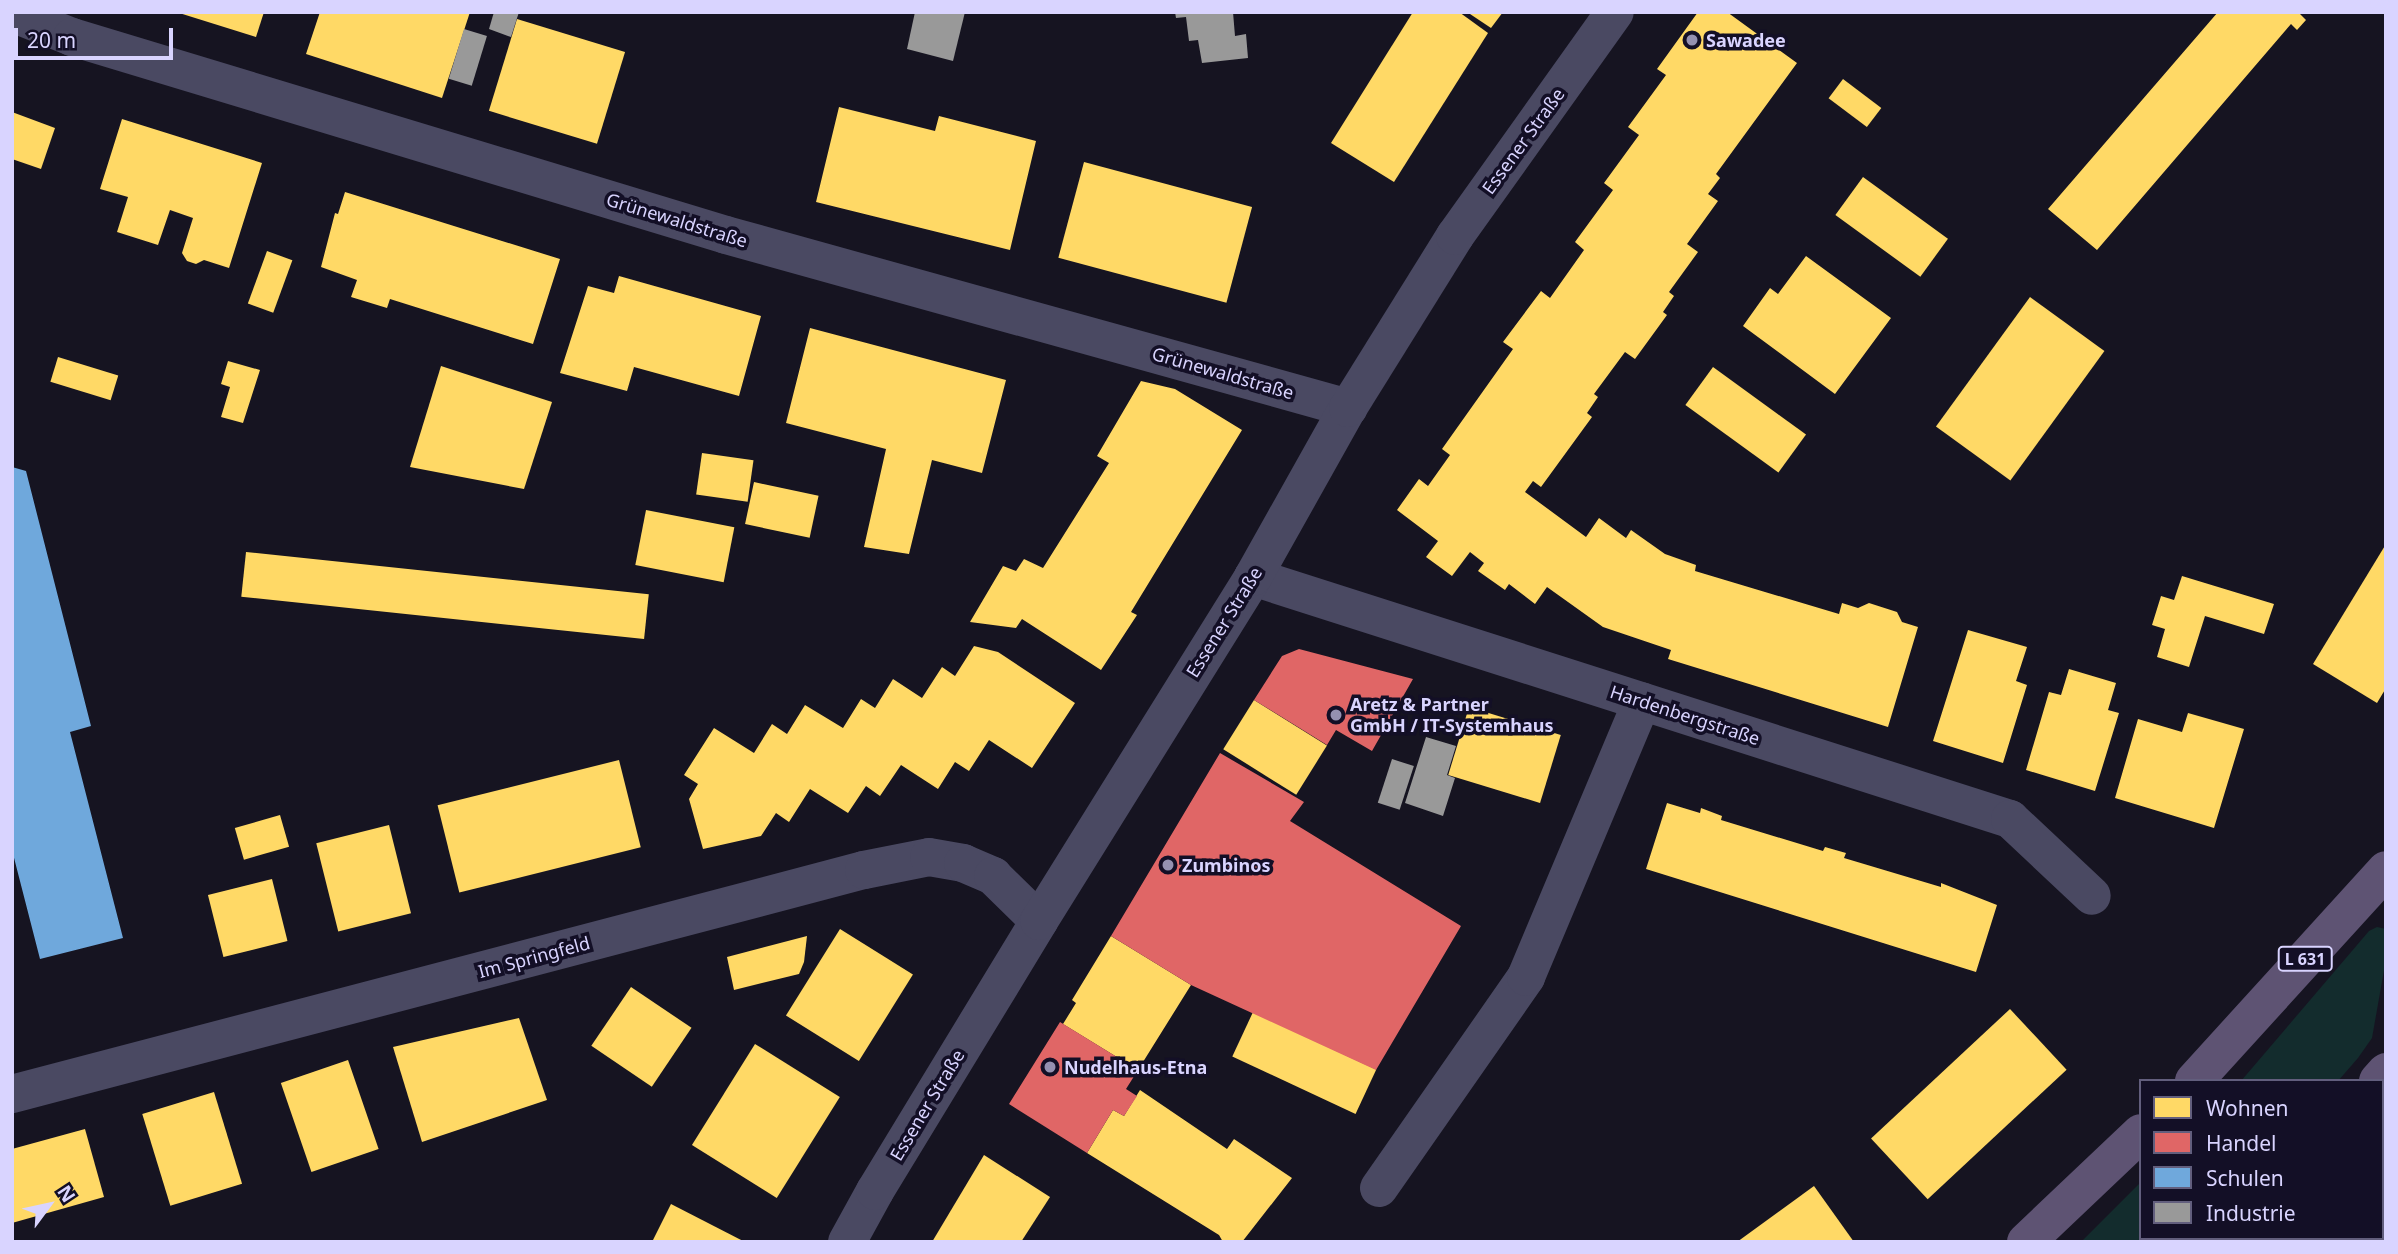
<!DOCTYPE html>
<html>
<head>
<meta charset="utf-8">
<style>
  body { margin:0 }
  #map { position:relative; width:2398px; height:1254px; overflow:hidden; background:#161421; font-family:"Noto Sans",sans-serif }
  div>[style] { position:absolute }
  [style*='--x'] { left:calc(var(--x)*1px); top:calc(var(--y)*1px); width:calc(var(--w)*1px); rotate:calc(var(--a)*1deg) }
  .green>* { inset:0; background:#132c2d }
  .homes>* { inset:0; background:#ffd966; transform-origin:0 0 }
  .shops>* { inset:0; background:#e06666 }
  .schools>* { inset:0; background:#6fa8dc }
  .industry>* { inset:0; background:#999; transform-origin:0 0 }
  .minor>* { height:38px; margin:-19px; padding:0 19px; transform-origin:19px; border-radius:19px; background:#4a4962 }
  .major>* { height:38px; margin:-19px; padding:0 19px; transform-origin:19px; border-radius:19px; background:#5e5373 }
  .dots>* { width:19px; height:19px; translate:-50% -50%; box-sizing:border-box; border:4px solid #130f26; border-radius:50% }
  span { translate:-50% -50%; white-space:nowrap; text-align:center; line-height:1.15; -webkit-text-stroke:7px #130f26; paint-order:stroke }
  .shield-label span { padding:2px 5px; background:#130f26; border:2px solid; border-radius:5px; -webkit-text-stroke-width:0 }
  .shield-label { font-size:16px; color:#d9d4ff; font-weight:700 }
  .poi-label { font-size:18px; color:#d9d4ff; font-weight:700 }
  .left { translate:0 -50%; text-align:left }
  .street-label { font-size:18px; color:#d9d4ff }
  .frame { position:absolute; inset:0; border:14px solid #d9d4ff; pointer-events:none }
  .legend { position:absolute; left:2139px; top:1079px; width:245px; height:161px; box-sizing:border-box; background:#130f26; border:2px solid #625e7d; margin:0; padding:9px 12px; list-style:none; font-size:21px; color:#d9d4ff }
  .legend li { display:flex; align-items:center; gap:14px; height:35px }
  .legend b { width:35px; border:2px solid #625e7d }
  .north { position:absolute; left:14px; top:1170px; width:70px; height:70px; -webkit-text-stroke:5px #130f26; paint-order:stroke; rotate:57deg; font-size:19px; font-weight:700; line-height:28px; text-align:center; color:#d9d4ff }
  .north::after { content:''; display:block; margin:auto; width:24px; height:32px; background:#d9d4ff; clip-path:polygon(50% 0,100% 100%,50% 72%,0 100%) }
  .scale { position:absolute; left:14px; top:28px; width:159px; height:32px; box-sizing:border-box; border:4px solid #d9d4ff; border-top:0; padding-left:9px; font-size:21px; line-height:24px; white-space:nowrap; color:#d9d4ff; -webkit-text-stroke:5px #130f26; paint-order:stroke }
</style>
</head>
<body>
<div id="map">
  <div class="green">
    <div style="clip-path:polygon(2377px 927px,2386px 929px,2386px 959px,2372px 1038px,2358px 1058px,2338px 1081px,2241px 1081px,2369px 931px)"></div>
    <div style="clip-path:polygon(2141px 1182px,2141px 1238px,2189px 1238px,2186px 1242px,2081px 1242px)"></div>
  </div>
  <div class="homes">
    <div style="clip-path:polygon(176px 12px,264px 12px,256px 37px)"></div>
    <div style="clip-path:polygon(320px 12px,470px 12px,442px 98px,306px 54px)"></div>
    <div style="clip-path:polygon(1413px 12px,1459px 12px,1488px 33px,1394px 182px,1331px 143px)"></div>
    <div style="clip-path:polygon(1467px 12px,1503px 12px,1491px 28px)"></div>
    <div style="clip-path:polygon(1698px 12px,1727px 12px,1797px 63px,1716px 174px,1720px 178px,1708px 194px,1718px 201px,1687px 244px,1698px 252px,1669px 292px,1674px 296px,1663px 312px,1667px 315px,1635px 359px,1625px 352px,1594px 394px,1598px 397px,1587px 413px,1592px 417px,1541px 487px,1533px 481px,1525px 492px,1586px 537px,1599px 518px,1626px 538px,1631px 530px,1665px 554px,1696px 565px,1695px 571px,1839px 614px,1842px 603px,1858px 608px,1869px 603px,1897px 612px,1902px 622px,1918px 627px,1888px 727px,1668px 659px,1671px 650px,1603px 627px,1547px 587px,1535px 604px,1509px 584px,1505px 590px,1478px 571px,1484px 563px,1470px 552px,1452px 576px,1426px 557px,1438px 541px,1397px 510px,1419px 479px,1428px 486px,1450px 455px,1442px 449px,1513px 349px,1503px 342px,1541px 291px,1550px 298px,1584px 250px,1575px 242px,1613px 190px,1604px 183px,1639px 135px,1628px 127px,1666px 75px,1657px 69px)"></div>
    <div style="clip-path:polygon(2218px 12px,2298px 12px,2306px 20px,2297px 30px,2291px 24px,2097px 250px,2048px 209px)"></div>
    <div style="left:517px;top:19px;width:113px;height:96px;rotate:17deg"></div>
    <div style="left:1843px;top:79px;width:48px;height:24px;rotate:37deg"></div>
    <div style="clip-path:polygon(839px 107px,935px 131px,939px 116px,1036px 141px,1010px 250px,816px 202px)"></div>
    <div style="clip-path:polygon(12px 112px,55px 128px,41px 169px,12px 159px)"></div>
    <div style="clip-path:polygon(122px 119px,262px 163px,229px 268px,204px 260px,196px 264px,187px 261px,182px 253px,193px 218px,170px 210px,158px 245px,117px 232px,128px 197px,100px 189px)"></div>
    <div style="left:1084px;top:162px;width:174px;height:99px;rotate:15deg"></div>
    <div style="left:1863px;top:177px;width:105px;height:47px;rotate:36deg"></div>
    <div style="clip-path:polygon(345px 192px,560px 259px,533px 344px,390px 299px,387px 308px,351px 297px,357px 280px,321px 267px,335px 213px,338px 214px)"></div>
    <div style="left:267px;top:251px;width:27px;height:56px;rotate:20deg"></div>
    <div style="clip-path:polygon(1806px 256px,1891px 318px,1835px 394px,1743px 326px,1770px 288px,1778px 294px)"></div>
    <div style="clip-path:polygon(619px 276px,761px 316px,739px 396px,634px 367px,627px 391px,560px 373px,588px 286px,614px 293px)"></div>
    <div style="left:2030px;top:297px;width:92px;height:160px;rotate:36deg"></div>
    <div style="clip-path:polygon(810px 328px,1006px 380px,982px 473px,932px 460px,909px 554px,864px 547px,886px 449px,786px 423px)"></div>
    <div style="left:58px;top:357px;width:63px;height:26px;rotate:17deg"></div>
    <div style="clip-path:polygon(228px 361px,260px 370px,243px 423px,221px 417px,230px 387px,221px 384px)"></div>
    <div style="clip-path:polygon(441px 366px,552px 402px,524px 489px,410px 467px)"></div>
    <div style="left:1713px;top:367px;width:115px;height:47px;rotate:36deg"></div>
    <div style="clip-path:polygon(1141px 381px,1175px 389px,1242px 430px,1131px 612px,1137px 615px,1101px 670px,1022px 619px,1016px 628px,970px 622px,1003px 566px,1016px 571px,1024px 559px,1043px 568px,1109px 463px,1097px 456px)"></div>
    <div style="left:702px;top:453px;width:52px;height:42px;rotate:8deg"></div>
    <div style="left:754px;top:482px;width:66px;height:43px;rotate:12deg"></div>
    <div style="left:646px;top:510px;width:90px;height:56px;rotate:11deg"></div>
    <div style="clip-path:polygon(2386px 544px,2386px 688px,2377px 703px,2313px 664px)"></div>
    <div style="left:246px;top:552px;width:405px;height:45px;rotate:6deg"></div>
    <div style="clip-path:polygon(2182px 576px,2274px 604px,2264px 634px,2205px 616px,2189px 667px,2157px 657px,2165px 629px,2152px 625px,2161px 596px,2174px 600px)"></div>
    <div style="clip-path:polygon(1968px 630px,2027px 647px,2016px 681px,2027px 685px,2003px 763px,1933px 741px)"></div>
    <div style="clip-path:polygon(974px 646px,998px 652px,1075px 703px,1032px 768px,989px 740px,969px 771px,955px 762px,938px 789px,901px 765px,880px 796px,866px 786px,848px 813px,810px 789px,789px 822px,776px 813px,761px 836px,703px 849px,689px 799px,698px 784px,684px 775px,714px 728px,754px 753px,772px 724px,787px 734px,805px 705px,843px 728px,861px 699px,875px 708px,893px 679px,922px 698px,942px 667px,955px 676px)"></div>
    <div style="clip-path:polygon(2069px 669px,2116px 683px,2108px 710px,2119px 713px,2095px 791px,2026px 770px,2049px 692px,2061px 695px)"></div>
    <div style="left:1254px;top:700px;width:86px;height:58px;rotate:32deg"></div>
    <div style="left:1469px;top:707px;width:96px;height:71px;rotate:17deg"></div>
    <div style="clip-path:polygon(2188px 713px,2244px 729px,2214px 828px,2115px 798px,2138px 719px,2182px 732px)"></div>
    <div style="left:619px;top:760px;width:90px;height:187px;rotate:76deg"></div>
    <div style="clip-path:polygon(1667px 803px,1700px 813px,1701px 808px,1722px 816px,1721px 820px,1823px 851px,1825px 847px,1846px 853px,1844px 858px,1941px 887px,1941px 883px,1997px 905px,1976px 972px,1646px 869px)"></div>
    <div style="left:280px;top:815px;width:33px;height:47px;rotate:74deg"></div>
    <div style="left:389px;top:825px;width:91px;height:75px;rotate:76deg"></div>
    <div style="left:272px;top:879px;width:64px;height:66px;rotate:76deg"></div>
    <div style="left:840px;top:929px;width:86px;height:102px;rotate:32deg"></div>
    <div style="clip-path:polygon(807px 936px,804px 962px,799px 974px,734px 990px,727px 957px)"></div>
    <div style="clip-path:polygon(1111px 936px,1191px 985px,1138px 1070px,1063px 1024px,1076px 1003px,1072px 1000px)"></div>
    <div style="left:631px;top:987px;width:73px;height:71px;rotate:34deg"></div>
    <div style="left:2010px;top:1009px;width:83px;height:190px;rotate:47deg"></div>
    <div style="left:1253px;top:1012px;width:136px;height:49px;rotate:25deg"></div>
    <div style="clip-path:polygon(519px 1018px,547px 1100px,422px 1142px,393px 1047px)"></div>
    <div style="left:755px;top:1044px;width:100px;height:119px;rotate:32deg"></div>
    <div style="left:348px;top:1060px;width:94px;height:71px;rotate:71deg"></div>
    <div style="clip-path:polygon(1140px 1090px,1227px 1149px,1234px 1139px,1292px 1178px,1242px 1242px,1223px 1242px,1219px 1235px,1087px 1153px,1113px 1110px,1124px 1116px)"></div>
    <div style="left:214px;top:1092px;width:96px;height:75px;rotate:73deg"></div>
    <div style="clip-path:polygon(85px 1129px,104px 1197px,12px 1223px,12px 1149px)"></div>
    <div style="clip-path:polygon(984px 1155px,1050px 1197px,1021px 1242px,932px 1242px)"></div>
    <div style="clip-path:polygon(1814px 1186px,1854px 1242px,1737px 1242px)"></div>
    <div style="clip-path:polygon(671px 1204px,745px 1242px,652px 1242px)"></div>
  </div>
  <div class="shops">
    <div style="clip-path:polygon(1299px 649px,1413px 679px,1372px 751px,1336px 730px,1327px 745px,1254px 700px,1282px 656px)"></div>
    <div style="clip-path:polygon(1220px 753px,1304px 802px,1290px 821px,1461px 926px,1376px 1070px,1191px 985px,1111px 936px)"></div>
    <div style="clip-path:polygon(1060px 1022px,1138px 1070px,1126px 1089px,1137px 1096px,1124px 1116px,1113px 1110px,1087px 1153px,1009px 1104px)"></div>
  </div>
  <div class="schools">
    <div style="clip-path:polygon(12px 467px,26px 471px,91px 726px,70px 732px,123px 938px,40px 959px,12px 850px)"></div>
  </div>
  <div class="industry">
    <div style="clip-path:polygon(494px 12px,519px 12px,511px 37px,489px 29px)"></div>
    <div style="clip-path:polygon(915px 12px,965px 12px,953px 61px,907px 49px)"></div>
    <div style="clip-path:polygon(1175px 12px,1233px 12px,1235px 36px,1246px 34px,1248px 58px,1202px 63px,1198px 40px,1189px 41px,1186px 17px,1176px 18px)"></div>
    <div style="left:464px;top:29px;width:24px;height:52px;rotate:17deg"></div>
    <div style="clip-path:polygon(1426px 737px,1456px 746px,1447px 775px,1455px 778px,1443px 816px,1405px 803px)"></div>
    <div style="left:1392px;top:759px;width:23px;height:46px;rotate:18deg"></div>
  </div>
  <div class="minor">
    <div style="--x:12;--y:13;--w:65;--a:21.8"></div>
    <div style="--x:72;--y:37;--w:683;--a:16.84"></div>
    <div style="--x:726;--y:235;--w:646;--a:15.54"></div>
    <div style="--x:1253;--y:577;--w:795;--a:17.73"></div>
    <div style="--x:2010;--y:819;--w:112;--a:43.2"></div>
    <div style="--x:12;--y:1094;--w:881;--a:-14.73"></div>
    <div style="--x:864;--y:870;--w:66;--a:-11.3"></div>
    <div style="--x:929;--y:857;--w:35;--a:10"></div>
    <div style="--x:963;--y:863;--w:33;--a:23"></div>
    <div style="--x:993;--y:876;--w:64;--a:44.4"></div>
    <div style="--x:1379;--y:1188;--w:257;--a:-55.1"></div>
    <div style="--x:1526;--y:977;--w:299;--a:-67.2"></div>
    <div style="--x:847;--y:1242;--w:58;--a:-61.2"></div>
    <div style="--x:875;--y:1191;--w:316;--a:-58.7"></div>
    <div style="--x:1039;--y:921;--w:405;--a:-58.1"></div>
    <div style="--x:1253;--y:577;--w:194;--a:-60.7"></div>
    <div style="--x:1348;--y:408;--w:203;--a:-58.1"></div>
    <div style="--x:1455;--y:236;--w:275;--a:-54.5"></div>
  </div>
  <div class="major">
    <div style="--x:2194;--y:1081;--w:285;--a:-47.7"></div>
    <div style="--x:2378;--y:1081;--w:12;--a:-48"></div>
    <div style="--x:2026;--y:1242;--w:158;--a:-43.5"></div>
    <div style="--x:2228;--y:1242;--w:5;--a:-53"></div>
  </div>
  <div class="dots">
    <div style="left:1692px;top:40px;background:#9591b1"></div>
    <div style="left:1336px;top:715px;background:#9591b1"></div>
    <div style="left:1168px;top:865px;background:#9591b1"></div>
    <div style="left:1050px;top:1067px;background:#9591b1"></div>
  </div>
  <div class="shield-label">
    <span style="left:2305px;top:959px">L 631</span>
  </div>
  <div class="poi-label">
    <span class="left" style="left:1706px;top:40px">Sawadee</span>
    <span class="left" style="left:1350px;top:715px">Aretz &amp; Partner<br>GmbH / IT-Systemhaus</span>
    <span class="left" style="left:1182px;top:865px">Zumbinos</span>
    <span class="left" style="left:1064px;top:1067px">Nudelhaus-Etna</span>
  </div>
  <div class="street-label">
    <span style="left:1523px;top:141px;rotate:-54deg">Essener Straße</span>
    <span style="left:677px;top:220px;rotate:17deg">Grünewaldstraße</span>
    <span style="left:1223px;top:373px;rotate:16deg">Grünewaldstraße</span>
    <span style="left:1224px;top:622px;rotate:-58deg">Essener Straße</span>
    <span style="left:1685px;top:715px;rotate:18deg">Hardenbergstraße</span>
    <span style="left:534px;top:957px;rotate:-15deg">Im Springfeld</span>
    <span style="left:927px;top:1105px;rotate:-59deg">Essener Straße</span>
  </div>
  <div class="frame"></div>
  <ul class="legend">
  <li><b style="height:19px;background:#ffd966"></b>Wohnen</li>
  <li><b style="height:19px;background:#e06666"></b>Handel</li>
  <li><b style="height:19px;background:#6fa8dc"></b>Schulen</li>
  <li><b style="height:19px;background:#999"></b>Industrie</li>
  </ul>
  <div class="north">N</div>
  <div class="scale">20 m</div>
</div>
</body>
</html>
